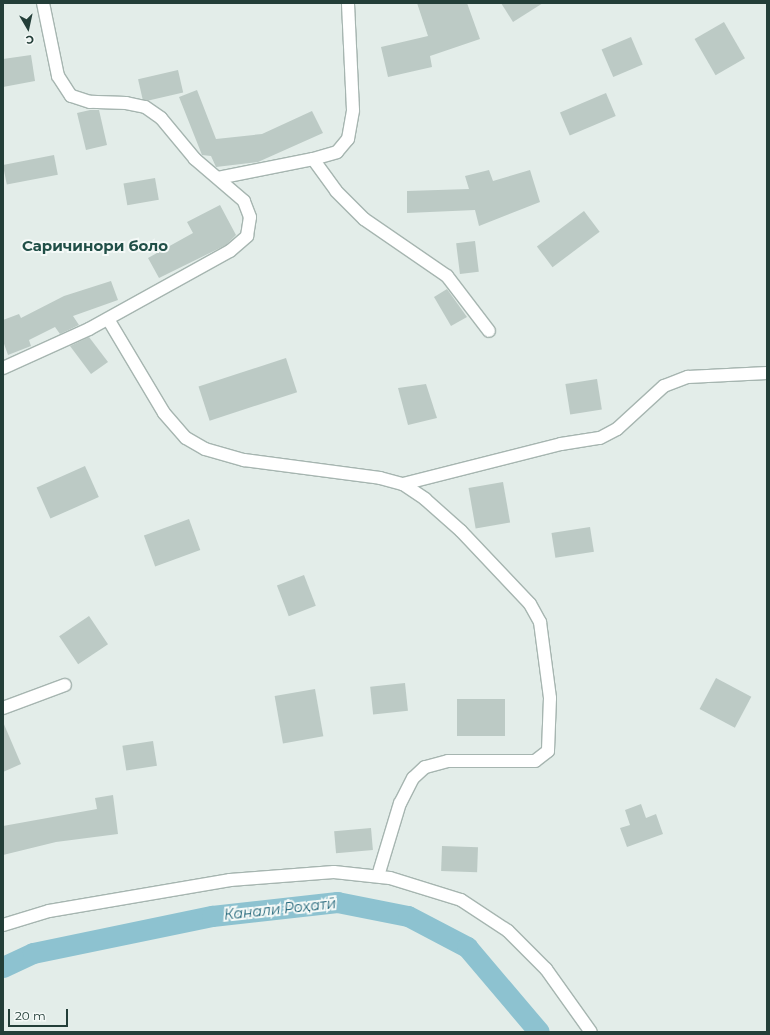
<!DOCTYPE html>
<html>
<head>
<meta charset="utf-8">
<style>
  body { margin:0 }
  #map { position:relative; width:770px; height:1035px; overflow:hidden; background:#e3ede9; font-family:Montserrat,sans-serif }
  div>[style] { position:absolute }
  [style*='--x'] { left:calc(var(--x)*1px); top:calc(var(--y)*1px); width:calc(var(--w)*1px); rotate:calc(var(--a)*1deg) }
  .canal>* { height:21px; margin:-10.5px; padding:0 10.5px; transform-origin:10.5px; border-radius:10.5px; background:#8dc2d0 }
  .building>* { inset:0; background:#bccac5; transform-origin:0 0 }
  .roads { filter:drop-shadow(1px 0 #a6b5b0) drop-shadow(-1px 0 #a6b5b0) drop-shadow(0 1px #a6b5b0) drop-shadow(0 -1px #a6b5b0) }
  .minor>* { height:12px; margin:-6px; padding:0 6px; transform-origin:6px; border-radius:6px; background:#fff }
  .tertiary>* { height:12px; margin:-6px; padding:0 6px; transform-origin:6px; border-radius:6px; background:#fff }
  span { translate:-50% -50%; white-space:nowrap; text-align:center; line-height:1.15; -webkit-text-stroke:4px #f4f9f7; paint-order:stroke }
  .water-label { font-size:14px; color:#1f6478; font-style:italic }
  .quarter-label { font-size:15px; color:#204f47; font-weight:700 }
  .frame { position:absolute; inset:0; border:4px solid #233e38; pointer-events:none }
  .north { position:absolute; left:8px; top:8px; width:40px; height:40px; -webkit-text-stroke:3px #f4f9f7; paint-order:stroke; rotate:171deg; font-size:11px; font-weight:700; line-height:16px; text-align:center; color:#233e38 }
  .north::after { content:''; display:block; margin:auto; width:14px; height:18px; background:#233e38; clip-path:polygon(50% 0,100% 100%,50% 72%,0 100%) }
  .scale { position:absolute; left:8px; top:1009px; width:60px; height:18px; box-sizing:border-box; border:2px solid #233e38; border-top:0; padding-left:5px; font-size:12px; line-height:14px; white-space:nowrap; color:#233e38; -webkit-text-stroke:3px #f4f9f7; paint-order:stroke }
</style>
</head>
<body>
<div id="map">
  <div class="canal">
    <div style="--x:3;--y:967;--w:33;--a:-25"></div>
    <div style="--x:33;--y:953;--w:183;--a:-11.7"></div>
    <div style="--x:212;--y:916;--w:126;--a:-6.4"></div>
    <div style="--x:337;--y:902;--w:72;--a:11.2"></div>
    <div style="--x:408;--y:916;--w:67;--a:27.7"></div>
    <div style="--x:467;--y:947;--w:111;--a:49.7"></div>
  </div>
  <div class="building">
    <div style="clip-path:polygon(417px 3px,467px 3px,480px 39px,430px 56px,432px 67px,388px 77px,381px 47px,428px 36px)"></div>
    <div style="clip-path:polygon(501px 3px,543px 3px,513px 22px)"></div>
    <div style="left:724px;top:22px;width:42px;height:34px;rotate:60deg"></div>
    <div style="left:631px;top:37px;width:30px;height:32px;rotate:67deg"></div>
    <div style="clip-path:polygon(31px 55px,35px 81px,3px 87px,3px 59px)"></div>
    <div style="left:178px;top:70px;width:23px;height:41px;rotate:77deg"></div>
    <div style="clip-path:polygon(197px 90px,216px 139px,262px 134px,312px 111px,323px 133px,258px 162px,216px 167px,211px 156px,202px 155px,179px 97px)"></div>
    <div style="left:606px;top:93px;width:25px;height:50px;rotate:67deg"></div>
    <div style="clip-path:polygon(90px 110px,99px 110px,107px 145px,86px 150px,77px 113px)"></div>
    <div style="left:54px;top:155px;width:20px;height:52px;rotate:79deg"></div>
    <div style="clip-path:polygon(489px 170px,493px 181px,530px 170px,540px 202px,479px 226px,475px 210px,407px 213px,407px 191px,469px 189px,465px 176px)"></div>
    <div style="left:155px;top:178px;width:22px;height:32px;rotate:80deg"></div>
    <div style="clip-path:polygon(220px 205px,236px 235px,226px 245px,159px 278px,148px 258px,193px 233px,187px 222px)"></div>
    <div style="left:584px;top:211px;width:26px;height:59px;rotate:53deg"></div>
    <div style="left:475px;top:241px;width:31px;height:19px;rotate:83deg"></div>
    <div style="clip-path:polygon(111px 281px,118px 300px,73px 316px,79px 325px,60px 334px,55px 327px,29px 340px,31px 346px,8px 355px,3px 341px,3px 320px,19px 314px,21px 318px,64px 296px)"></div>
    <div style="clip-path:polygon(447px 289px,467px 317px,451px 326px,434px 297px)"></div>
    <div style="clip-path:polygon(89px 337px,108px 362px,91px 374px,70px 346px)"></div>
    <div style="left:286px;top:358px;width:36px;height:92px;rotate:72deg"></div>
    <div style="left:597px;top:379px;width:31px;height:32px;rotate:81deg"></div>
    <div style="clip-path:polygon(426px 384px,437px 418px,408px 425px,398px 388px)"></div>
    <div style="left:85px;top:466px;width:34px;height:53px;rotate:66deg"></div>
    <div style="left:503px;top:482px;width:41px;height:35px;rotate:80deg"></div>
    <div style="left:189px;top:519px;width:33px;height:48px;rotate:70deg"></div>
    <div style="left:590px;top:527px;width:25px;height:39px;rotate:81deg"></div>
    <div style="left:304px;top:575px;width:33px;height:29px;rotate:69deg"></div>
    <div style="left:89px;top:616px;width:34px;height:36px;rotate:56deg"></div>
    <div style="left:716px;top:678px;width:40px;height:35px;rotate:28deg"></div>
    <div style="left:405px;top:683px;width:28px;height:35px;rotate:84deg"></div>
    <div style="left:315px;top:689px;width:48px;height:41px;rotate:80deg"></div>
    <div style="left:457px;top:699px;width:48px;height:37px"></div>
    <div style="clip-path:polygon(3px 722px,21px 764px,3px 772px)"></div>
    <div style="left:153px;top:741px;width:25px;height:31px;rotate:81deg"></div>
    <div style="clip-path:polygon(113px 795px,118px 834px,56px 842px,3px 855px,3px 826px,97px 809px,95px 798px)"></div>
    <div style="clip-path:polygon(641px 804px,646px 818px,656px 814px,663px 834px,627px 847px,620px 828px,630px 825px,625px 810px)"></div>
    <div style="left:371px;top:828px;width:22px;height:37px;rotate:85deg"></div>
    <div style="left:442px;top:846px;width:36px;height:25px;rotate:2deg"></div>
  </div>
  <div class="roads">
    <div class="minor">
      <div style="--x:313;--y:159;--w:39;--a:54"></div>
      <div style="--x:336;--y:191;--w:40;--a:45"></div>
      <div style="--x:364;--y:219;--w:101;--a:34.5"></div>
      <div style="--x:447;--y:276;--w:69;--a:52.6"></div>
      <div style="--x:218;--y:178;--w:97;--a:-11.3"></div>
      <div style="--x:313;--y:159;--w:25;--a:-16"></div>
      <div style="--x:337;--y:152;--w:17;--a:-50"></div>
      <div style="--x:348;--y:139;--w:29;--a:-80"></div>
      <div style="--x:353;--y:110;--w:107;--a:-92.7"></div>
      <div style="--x:108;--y:319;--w:109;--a:59.2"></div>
      <div style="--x:164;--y:413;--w:33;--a:49"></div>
      <div style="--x:186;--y:438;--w:22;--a:30"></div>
      <div style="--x:205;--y:449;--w:41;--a:15.8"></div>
      <div style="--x:244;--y:460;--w:137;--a:7.5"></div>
      <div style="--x:380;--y:478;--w:24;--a:15"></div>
      <div style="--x:403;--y:484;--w:27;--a:34"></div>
      <div style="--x:425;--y:499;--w:48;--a:41.6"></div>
      <div style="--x:461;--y:531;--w:100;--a:46.6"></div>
      <div style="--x:530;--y:604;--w:21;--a:61"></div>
      <div style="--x:540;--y:622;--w:77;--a:82.5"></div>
      <div style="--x:550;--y:698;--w:53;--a:92.2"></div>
      <div style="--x:548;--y:751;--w:16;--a:142"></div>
      <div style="--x:535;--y:761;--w:87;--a:180"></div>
      <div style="--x:448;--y:761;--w:24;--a:165"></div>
      <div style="--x:425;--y:767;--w:16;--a:137"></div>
      <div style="--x:413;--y:778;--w:28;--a:117"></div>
      <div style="--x:400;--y:803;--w:76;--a:106.8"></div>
      <div style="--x:3;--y:368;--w:94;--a:-24.4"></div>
      <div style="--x:89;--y:329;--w:161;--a:-29"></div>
      <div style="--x:230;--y:251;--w:23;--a:-41"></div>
      <div style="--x:247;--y:236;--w:19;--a:-81"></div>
      <div style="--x:250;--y:217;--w:17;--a:-111"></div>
      <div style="--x:244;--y:201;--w:65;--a:-139.4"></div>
      <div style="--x:195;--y:159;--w:53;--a:-129.7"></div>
      <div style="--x:161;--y:118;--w:19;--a:-145"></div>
      <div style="--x:145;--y:107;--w:19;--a:-168"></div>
      <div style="--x:126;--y:103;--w:36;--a:-178"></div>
      <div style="--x:90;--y:102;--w:20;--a:-162"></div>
      <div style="--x:71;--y:96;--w:24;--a:-123"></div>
      <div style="--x:58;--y:76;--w:75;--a:-101.6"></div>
      <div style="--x:403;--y:484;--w:163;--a:-14.2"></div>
      <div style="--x:561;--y:444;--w:39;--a:-9"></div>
      <div style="--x:600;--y:438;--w:19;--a:-28"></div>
      <div style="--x:617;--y:429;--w:64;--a:-42.5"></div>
      <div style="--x:664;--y:386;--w:26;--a:-21"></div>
      <div style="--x:688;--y:377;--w:79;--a:-2.9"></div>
      <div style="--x:3;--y:708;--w:66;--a:-20.4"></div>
    </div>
    <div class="tertiary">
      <div style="--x:3;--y:925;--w:48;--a:-16.9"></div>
      <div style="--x:49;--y:911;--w:184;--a:-9.7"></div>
      <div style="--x:230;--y:880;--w:104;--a:-4.4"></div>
      <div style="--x:334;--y:872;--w:56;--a:6.1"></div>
      <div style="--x:390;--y:878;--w:74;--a:17.2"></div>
      <div style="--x:461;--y:900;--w:56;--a:33.4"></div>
      <div style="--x:508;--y:931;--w:54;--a:45"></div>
      <div style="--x:546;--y:969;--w:77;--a:54.5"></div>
    </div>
  </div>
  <div class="water-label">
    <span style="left:280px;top:909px;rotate:-6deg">Канали Роҳатӣ</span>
  </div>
  <div class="quarter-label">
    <span style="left:95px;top:246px">Саричинори боло</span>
  </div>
  <div class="frame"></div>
  <div class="north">С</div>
  <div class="scale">20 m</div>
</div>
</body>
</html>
